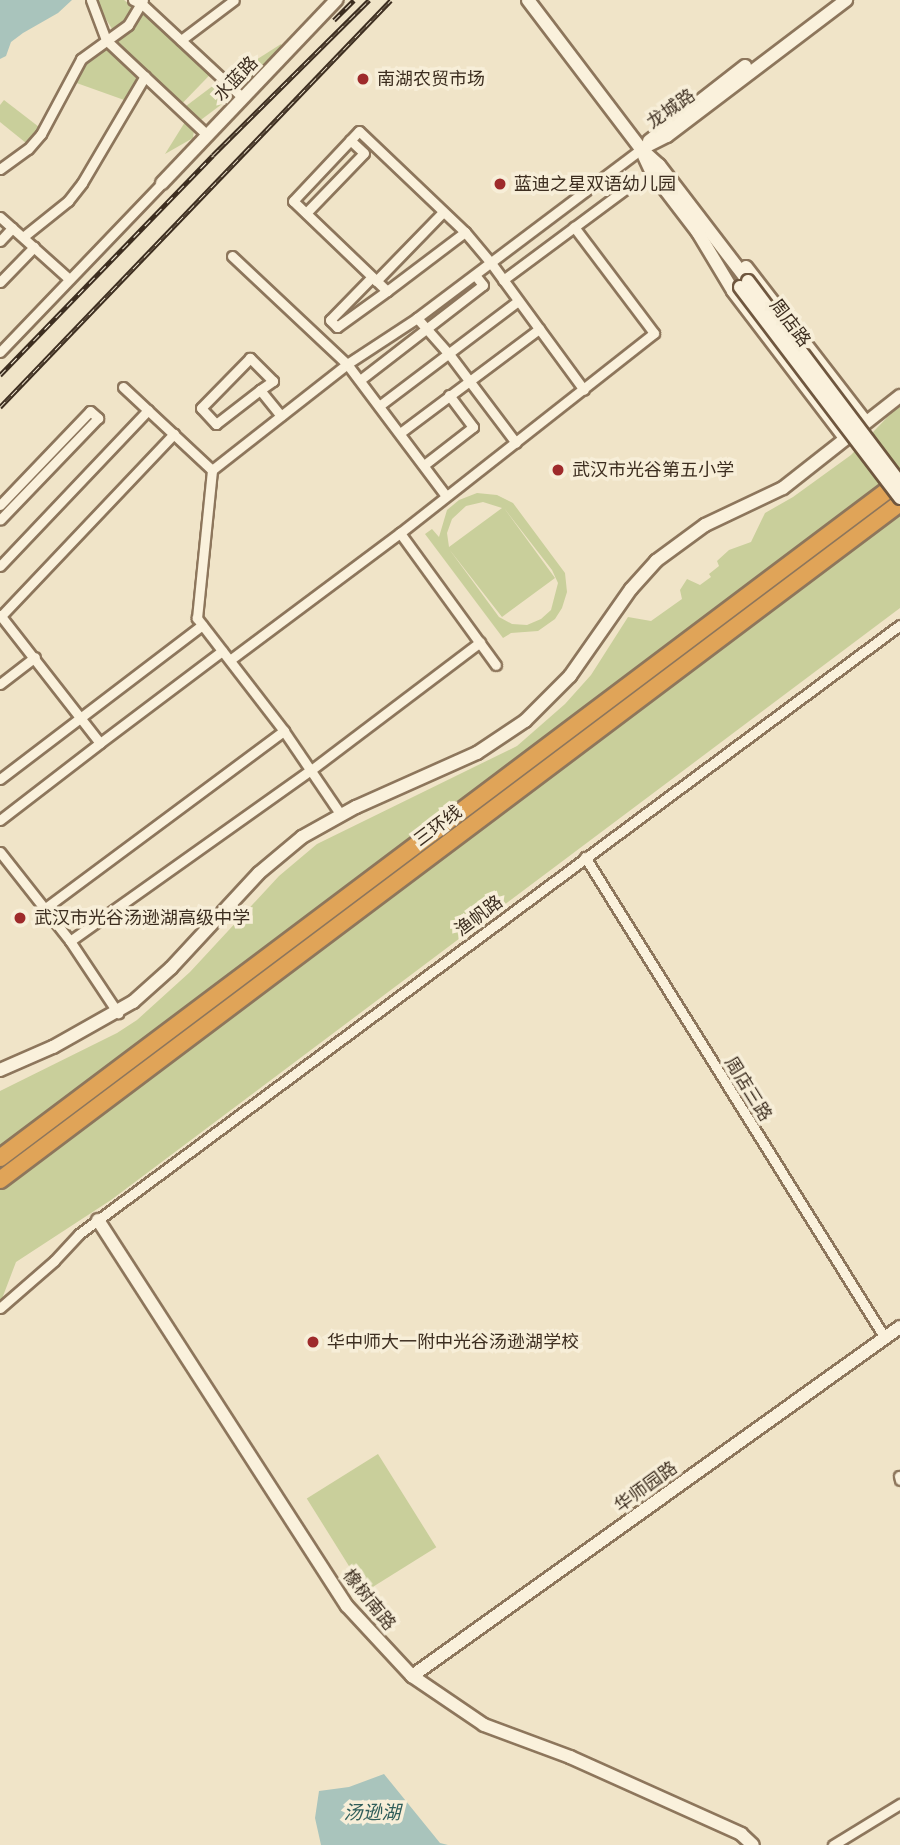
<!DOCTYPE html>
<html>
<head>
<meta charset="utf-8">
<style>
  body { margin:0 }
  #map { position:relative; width:900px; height:1845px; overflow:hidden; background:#f0e4c8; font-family:"Crimson Pro","Noto Sans SC",serif }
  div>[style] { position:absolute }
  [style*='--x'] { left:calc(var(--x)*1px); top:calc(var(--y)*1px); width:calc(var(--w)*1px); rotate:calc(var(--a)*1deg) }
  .green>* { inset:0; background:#c9cf9b; transform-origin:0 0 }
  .water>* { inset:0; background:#a9c4bc }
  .roads { filter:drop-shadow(2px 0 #8d765c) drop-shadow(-2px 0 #8d765c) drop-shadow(0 2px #8d765c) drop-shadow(0 -2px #8d765c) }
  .street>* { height:9px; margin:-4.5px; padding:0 4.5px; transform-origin:4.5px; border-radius:4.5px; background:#faf1dc }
  .secondary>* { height:12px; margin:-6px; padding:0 6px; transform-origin:6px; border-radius:6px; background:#faf1dc }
  .highway>* { height:16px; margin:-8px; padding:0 8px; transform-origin:8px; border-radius:8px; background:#e0a458 }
  .rail>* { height:5px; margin-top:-2.5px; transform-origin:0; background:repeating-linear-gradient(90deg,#f7eed8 0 8px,#3d2e20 0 16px); box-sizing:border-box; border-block:2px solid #3d2e20 }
  .bridges { filter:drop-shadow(2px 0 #6f573f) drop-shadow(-2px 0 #6f573f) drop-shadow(0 2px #6f573f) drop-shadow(0 -2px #6f573f) }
  .secondary-bridge>* { height:12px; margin:-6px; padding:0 6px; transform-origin:6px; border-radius:6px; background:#faf1dc }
  .dots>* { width:19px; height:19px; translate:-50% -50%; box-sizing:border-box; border:4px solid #f7eed8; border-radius:50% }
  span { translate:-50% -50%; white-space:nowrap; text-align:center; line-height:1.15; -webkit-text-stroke:7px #f7eed8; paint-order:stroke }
  .street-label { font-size:18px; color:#3d2e20 }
  .poi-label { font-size:18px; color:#3d2e20 }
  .left { translate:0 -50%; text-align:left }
  .water-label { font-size:19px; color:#2f5d5a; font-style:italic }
</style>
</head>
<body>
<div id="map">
  <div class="green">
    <div style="clip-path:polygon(94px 0,124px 0,136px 9px,114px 32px)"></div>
    <div style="left:144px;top:12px;width:91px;height:40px;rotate:44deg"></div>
    <div style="clip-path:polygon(281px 44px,282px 46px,247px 83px,236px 84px,228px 78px)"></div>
    <div style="clip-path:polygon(103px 46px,138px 80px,127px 101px,71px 81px,83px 61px)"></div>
    <div style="left:218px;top:82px;width:20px;height:40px;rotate:53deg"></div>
    <div style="clip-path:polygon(4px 100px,39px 127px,26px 143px,0 122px,0 105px)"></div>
    <div style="clip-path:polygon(185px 122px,194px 130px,193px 138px,165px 154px)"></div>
    <div style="clip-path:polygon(900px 404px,900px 608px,111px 1200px,16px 1262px,0 1304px,0 1091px,117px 1033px,137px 1020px,190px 972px,279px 876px,317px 844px,517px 746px,565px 704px,591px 675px,628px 617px,651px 621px,682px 599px,680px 590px,687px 579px,700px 585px,711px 577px,709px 574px,719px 566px,717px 561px,729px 550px,751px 542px,765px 513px,793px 497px,851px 455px)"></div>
    <div style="clip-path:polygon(evenodd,477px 493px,497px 495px,513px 503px,565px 573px,567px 592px,562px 608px,555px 619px,538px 631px,511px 633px,503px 638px,425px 534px,432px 529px,439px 537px,447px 510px,459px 500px,477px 493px,483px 502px,502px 508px,449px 547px,447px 533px,452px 519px,466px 506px,483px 502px,477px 493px,504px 508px,552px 570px,558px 583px,551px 610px,541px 619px,527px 625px,512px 624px,499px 617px,449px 549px,502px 617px,555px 578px,504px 508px)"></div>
    <div style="left:378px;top:1454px;width:110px;height:84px;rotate:58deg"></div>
  </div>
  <div class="water">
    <div style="clip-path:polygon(0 0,72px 0,58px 13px,23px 33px,11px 42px,6px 56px,0 59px)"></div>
    <div style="clip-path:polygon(384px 1774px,440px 1843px,448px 1845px,321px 1845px,315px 1818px,319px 1791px,349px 1787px)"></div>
  </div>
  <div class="roads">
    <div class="street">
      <div style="--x:91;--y:0;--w:43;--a:69.4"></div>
      <div style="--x:106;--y:40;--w:139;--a:43.2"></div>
      <div style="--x:133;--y:0;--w:10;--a:24"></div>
      <div style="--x:142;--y:4;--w:138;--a:42.9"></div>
      <div style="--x:181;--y:40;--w:66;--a:-37"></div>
      <div style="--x:0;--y:169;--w:34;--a:-36"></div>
      <div style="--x:28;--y:149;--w:20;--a:-49"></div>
      <div style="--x:41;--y:134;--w:85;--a:-61.9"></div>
      <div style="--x:81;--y:59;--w:58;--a:-35.9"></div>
      <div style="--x:128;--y:25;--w:29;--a:-59"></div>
      <div style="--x:306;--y:213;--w:83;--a:-46"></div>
      <div style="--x:364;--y:153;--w:19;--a:-137"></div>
      <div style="--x:0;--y:217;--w:93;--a:41.9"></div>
      <div style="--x:465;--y:232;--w:98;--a:142.9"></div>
      <div style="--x:387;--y:291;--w:130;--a:-136.2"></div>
      <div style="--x:293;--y:201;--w:96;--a:-46.7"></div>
      <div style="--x:359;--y:131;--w:146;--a:43.6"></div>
      <div style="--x:465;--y:232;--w:40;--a:50"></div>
      <div style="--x:491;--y:263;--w:157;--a:53.8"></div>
      <div style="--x:23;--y:237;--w:58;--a:-38.7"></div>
      <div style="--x:68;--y:201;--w:23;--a:-52"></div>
      <div style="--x:82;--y:183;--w:124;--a:-59.5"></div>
      <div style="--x:0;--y:241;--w:18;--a:-47"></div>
      <div style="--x:232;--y:256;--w:158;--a:43.2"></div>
      <div style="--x:347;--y:364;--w:165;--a:53.1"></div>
      <div style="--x:372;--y:277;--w:60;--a:134.3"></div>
      <div style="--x:330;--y:320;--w:10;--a:45"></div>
      <div style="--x:337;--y:327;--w:62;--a:-35.8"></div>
      <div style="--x:503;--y:280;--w:154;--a:-36.6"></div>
      <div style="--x:376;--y:281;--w:96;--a:-45.8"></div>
      <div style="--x:0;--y:282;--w:49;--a:-45.8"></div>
      <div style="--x:417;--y:318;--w:48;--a:48.4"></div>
      <div style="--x:449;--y:354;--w:111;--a:53"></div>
      <div style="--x:0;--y:352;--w:234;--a:-46.2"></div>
      <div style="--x:360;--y:380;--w:155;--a:-37.7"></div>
      <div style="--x:483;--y:285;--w:13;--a:-129"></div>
      <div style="--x:123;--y:387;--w:122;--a:43"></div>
      <div style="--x:260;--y:390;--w:16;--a:-35"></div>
      <div style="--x:273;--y:381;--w:33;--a:-135"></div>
      <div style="--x:250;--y:358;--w:70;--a:134.4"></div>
      <div style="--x:201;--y:408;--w:22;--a:47"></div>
      <div style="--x:216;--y:424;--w:56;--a:-37.7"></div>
      <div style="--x:260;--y:390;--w:33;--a:51"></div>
      <div style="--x:379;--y:406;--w:174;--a:-37.1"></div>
      <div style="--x:400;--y:433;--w:174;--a:-36.8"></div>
      <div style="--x:424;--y:465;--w:62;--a:-37.8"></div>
      <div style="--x:473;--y:427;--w:40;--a:-127"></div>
      <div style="--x:0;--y:505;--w:130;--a:-46.2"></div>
      <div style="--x:90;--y:411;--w:11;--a:41"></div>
      <div style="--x:98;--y:418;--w:141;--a:133.9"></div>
      <div style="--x:400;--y:533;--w:163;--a:54"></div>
      <div style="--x:0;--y:566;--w:215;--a:-46.5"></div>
      <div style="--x:0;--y:615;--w:162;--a:52"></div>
      <div style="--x:100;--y:743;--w:153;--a:-37"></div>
      <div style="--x:2;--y:615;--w:250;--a:-46.5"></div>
      <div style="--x:230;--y:660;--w:212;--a:-36.8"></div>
      <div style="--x:400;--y:533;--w:323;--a:-38.2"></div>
      <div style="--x:654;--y:333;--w:133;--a:-127"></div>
      <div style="--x:0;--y:684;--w:44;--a:-37.6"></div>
      <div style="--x:0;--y:779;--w:254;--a:-37.3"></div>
      <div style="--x:341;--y:815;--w:102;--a:-124.2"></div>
      <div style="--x:284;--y:731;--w:143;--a:-127.6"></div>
      <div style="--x:197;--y:618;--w:149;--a:-84.2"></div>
      <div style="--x:212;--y:470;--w:172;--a:-38.1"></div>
      <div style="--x:347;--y:364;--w:84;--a:-33.3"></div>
      <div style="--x:417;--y:318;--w:281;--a:-37"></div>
      <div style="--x:0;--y:820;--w:126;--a:-37.6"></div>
      <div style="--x:0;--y:852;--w:113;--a:51.8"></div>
      <div style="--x:70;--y:941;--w:87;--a:56.3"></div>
      <div style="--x:585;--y:857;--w:567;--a:58.05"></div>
      <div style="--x:44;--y:909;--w:299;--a:-36.6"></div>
      <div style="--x:70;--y:941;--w:296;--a:-35.4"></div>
      <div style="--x:311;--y:770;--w:212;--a:-37.1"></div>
      <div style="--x:0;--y:1308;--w:72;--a:-41"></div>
      <div style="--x:54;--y:1261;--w:37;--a:-47"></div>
      <div style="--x:79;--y:1234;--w:1022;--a:-36.57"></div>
      <div style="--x:899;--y:1476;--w:4;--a:76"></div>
      <div style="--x:833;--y:1845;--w:79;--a:-31.5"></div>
    </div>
    <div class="secondary">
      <div style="--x:528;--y:0;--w:187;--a:52.8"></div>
      <div style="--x:641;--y:149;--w:24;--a:42"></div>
      <div style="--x:659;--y:165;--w:146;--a:52.5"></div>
      <div style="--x:649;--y:141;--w:122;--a:-38"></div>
      <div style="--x:641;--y:149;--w:29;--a:-27"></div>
      <div style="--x:667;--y:136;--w:225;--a:-37.2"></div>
      <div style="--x:644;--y:156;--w:17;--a:65"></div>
      <div style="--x:651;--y:171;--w:81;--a:52.6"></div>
      <div style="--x:162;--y:183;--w:253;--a:-46.4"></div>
      <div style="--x:697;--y:231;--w:70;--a:59"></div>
      <div style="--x:733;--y:291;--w:185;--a:52.7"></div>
      <div style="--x:746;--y:267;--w:196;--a:52.3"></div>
      <div style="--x:0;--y:1070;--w:58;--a:-23.5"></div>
      <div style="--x:53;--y:1047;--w:92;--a:-29.4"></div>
      <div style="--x:133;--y:1002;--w:51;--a:-41.8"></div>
      <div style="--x:171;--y:968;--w:129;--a:-47.2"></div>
      <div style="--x:259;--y:873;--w:56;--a:-39.9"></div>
      <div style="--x:302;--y:837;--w:62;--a:-29.1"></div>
      <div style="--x:356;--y:807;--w:133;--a:-24.1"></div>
      <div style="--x:477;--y:753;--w:58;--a:-33.7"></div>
      <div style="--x:525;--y:721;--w:64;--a:-45"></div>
      <div style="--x:570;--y:676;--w:106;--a:-55"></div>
      <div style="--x:631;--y:589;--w:38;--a:-48"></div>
      <div style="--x:656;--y:561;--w:61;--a:-36.3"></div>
      <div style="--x:705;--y:525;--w:86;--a:-25.4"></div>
      <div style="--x:783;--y:488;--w:149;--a:-38.2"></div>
      <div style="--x:98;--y:1220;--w:459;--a:57.2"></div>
      <div style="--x:347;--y:1606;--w:96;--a:47.1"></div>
      <div style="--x:412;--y:1676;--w:87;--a:34.2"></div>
      <div style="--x:484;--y:1725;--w:92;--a:20.4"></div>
      <div style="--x:570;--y:1757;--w:188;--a:24.2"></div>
      <div style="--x:741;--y:1834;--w:16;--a:43"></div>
      <div style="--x:412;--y:1676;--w:600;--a:-35.57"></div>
    </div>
    <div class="highway">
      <div style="--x:0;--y:1158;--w:1126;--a:-36.95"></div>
      <div style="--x:0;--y:1180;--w:1126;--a:-36.95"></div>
    </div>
  </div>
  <div class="rail">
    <div style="--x:334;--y:20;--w:28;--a:-45"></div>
    <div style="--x:0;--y:375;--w:306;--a:-45.9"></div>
    <div style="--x:213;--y:155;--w:220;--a:-44.8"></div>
    <div style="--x:0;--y:407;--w:564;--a:-46.15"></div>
  </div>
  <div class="bridges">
    <div class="secondary-bridge">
      <div style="--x:748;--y:281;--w:253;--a:53"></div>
      <div style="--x:740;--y:287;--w:265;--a:52.8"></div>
    </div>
  </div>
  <div class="dots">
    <div style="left:363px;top:79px;background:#9e2a2b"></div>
    <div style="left:500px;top:184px;background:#9e2a2b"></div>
    <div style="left:558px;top:470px;background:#9e2a2b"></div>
    <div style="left:20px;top:918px;background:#9e2a2b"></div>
    <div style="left:313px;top:1342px;background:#9e2a2b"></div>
  </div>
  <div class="street-label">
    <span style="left:236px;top:79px;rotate:-46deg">水蓝路</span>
    <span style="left:671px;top:109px;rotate:-35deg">龙城路</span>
    <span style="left:790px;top:323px;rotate:53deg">周店路</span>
    <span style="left:438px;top:826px;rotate:-37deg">三环线</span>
    <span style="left:479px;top:916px;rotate:-37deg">渔帆路</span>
    <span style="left:748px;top:1089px;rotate:58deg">周店三路</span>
    <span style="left:646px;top:1487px;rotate:-36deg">华师园路</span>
    <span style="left:369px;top:1600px;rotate:51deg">橡树南路</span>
  </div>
  <div class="poi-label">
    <span class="left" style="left:377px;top:79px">南湖农贸市场</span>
    <span class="left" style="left:514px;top:184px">蓝迪之星双语幼儿园</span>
    <span class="left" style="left:572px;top:470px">武汉市光谷第五小学</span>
    <span class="left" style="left:34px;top:918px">武汉市光谷汤逊湖高级中学</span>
    <span class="left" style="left:327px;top:1342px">华中师大一附中光谷汤逊湖学校</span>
  </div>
  <div class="water-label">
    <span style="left:372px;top:1813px">汤逊湖</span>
  </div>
</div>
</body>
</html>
